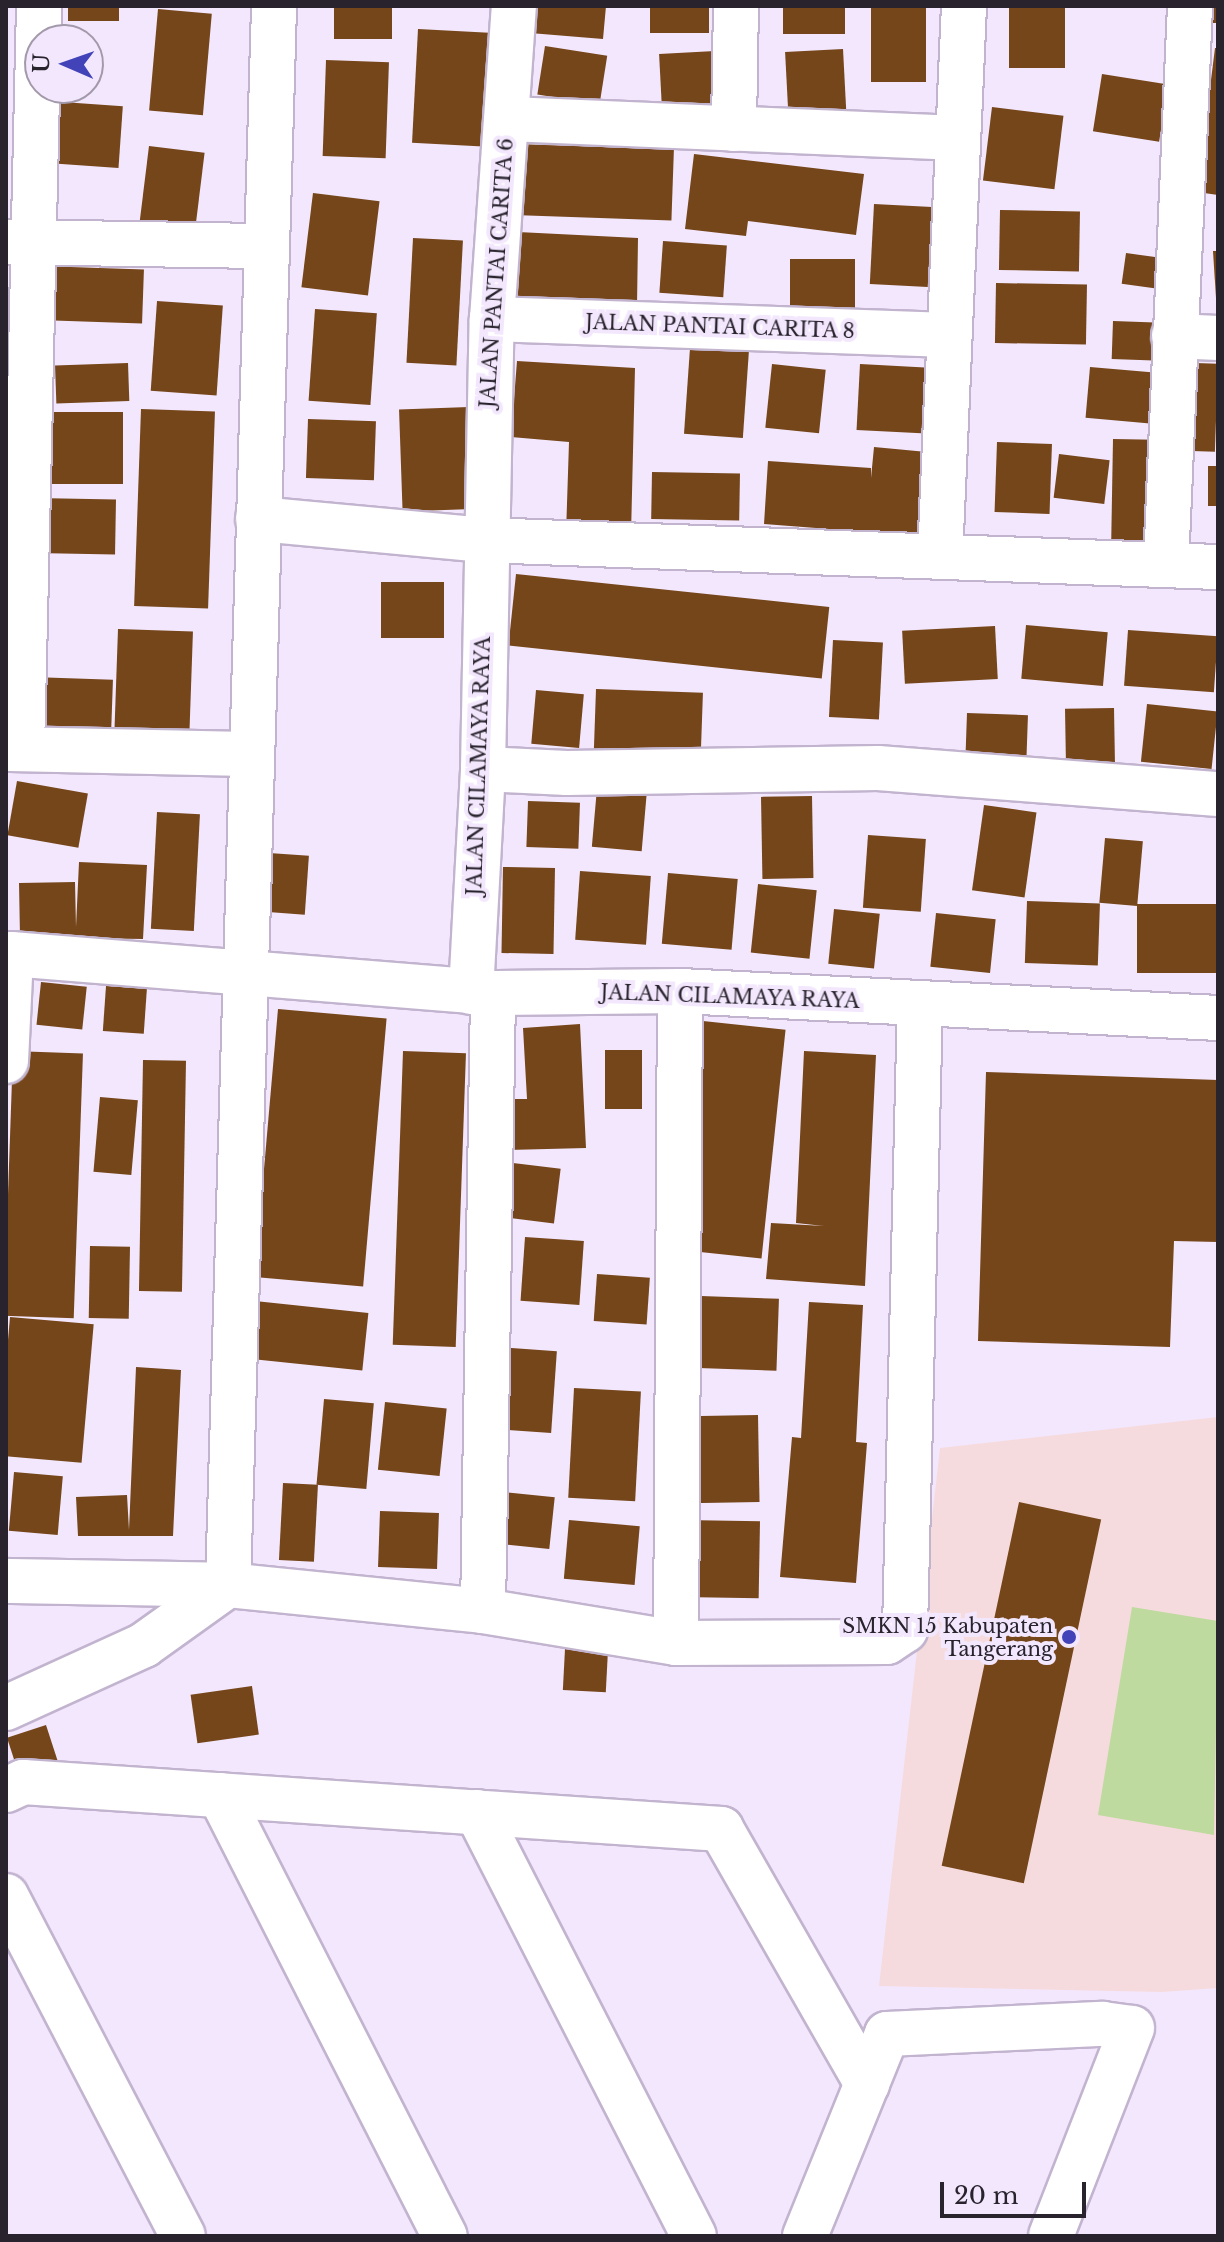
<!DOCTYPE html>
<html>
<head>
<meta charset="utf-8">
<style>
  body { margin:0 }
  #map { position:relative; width:1224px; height:2242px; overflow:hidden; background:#f3e7fd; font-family:"Libre Baskerville",serif }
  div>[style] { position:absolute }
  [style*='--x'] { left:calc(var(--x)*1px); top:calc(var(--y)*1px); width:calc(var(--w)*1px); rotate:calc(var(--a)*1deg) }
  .education>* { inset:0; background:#f6dbde }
  .green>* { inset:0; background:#beda9e }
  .building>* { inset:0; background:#754619; transform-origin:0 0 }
  .roads { filter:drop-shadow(2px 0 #c2b4cf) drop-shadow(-2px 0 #c2b4cf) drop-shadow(0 2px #c2b4cf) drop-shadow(0 -2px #c2b4cf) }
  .street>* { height:44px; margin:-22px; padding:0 22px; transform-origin:22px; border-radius:22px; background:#fff }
  .dots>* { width:22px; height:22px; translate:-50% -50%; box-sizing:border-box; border:4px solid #f3e7fd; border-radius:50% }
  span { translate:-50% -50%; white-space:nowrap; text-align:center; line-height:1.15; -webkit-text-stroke:8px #f3e7fd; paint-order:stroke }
  .street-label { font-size:20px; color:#28232d }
  .poi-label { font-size:20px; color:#28232d }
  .right { translate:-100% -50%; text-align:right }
  .frame { position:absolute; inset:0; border:8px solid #28232d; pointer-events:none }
  .north { position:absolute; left:24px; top:24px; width:80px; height:80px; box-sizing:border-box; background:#f3e7fd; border:2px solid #a299aa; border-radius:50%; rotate:272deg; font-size:22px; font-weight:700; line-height:32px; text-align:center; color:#28232d }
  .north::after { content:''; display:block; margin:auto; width:28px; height:36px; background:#4243b8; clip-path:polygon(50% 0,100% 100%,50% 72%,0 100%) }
  .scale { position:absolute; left:940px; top:2182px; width:146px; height:36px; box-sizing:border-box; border:4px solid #28232d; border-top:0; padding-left:10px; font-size:24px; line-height:28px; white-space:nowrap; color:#28232d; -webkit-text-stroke:6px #f3e7fd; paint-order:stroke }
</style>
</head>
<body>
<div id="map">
  <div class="education">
    <div style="clip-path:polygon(1218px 1417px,1218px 1988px,1162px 1992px,879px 1986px,940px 1448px)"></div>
  </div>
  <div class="green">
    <div style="clip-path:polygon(1132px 1607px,1218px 1621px,1214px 1835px,1098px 1815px)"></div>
  </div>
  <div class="building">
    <div style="left:68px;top:6px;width:51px;height:15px"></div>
    <div style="left:334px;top:6px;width:58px;height:33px"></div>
    <div style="clip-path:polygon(533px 6px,606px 6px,603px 39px,530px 33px)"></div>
    <div style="left:650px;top:6px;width:59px;height:27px"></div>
    <div style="left:783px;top:6px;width:62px;height:28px"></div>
    <div style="left:871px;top:6px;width:55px;height:76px"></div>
    <div style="left:1009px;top:6px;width:56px;height:62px"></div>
    <div style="left:1197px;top:6px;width:21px;height:17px"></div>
    <div style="left:158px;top:9px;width:54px;height:102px;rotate:5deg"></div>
    <div style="left:418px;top:29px;width:71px;height:114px;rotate:3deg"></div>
    <div style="left:545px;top:46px;width:63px;height:49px;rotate:9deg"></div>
    <div style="clip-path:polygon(1215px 48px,1218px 48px,1218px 195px,1197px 192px)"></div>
    <div style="left:843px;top:49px;width:72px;height:58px;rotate:87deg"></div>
    <div style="left:715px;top:51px;width:60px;height:56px;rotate:87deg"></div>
    <div style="left:326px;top:60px;width:63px;height:96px;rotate:2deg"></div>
    <div style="left:1102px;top:74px;width:67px;height:58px;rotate:9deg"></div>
    <div style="left:48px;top:101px;width:75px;height:62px;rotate:4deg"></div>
    <div style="left:992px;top:107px;width:72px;height:74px;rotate:7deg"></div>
    <div style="left:516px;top:144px;width:158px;height:71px;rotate:2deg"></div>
    <div style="left:149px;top:146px;width:56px;height:84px;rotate:7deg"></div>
    <div style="clip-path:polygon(694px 154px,864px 174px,856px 235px,748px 221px,746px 236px,685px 229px)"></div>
    <div style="left:313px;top:193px;width:67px;height:95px;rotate:7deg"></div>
    <div style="left:874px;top:204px;width:58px;height:80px;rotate:3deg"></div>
    <div style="left:1000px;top:210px;width:80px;height:60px;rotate:1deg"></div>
    <div style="clip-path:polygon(518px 232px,638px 238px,637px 306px,581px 307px,581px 298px,516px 297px)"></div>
    <div style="left:413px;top:238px;width:50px;height:125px;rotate:3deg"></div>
    <div style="left:663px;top:241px;width:64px;height:52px;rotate:4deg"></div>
    <div style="clip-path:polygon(1213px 251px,1218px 251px,1218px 298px,1216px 298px)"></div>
    <div style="left:1126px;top:253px;width:44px;height:31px;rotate:8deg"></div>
    <div style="left:790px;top:259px;width:65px;height:62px"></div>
    <div style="left:41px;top:266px;width:103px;height:54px;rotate:2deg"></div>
    <div style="left:996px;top:283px;width:91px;height:60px;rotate:1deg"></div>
    <div style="left:157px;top:301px;width:66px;height:90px;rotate:4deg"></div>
    <div style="left:315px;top:309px;width:62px;height:92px;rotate:4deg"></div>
    <div style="left:1113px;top:321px;width:49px;height:38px;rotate:2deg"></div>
    <div style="left:690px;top:348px;width:59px;height:86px;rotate:4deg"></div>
    <div style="clip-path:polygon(517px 361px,635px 368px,631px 535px,566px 534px,569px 442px,511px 437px)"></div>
    <div style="left:128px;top:363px;width:38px;height:73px;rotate:88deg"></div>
    <div style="left:1195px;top:363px;width:23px;height:88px;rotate:2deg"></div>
    <div style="left:772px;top:364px;width:54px;height:64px;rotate:6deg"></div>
    <div style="left:860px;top:364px;width:65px;height:66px;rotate:3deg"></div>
    <div style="left:1090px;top:367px;width:76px;height:51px;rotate:5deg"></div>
    <div style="left:469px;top:407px;width:102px;height:70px;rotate:88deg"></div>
    <div style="left:141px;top:409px;width:74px;height:197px;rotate:2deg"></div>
    <div style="left:45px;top:412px;width:78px;height:72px"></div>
    <div style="left:308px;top:419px;width:68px;height:59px;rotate:2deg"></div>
    <div style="left:1113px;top:439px;width:56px;height:103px;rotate:1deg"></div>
    <div style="left:997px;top:442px;width:55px;height:70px;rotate:2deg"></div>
    <div style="clip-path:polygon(874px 447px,927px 452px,920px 536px,764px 524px,768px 461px,871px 468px,871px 478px)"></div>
    <div style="left:1059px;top:454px;width:51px;height:44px;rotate:7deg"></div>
    <div style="left:1208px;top:466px;width:10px;height:40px"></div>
    <div style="left:652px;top:472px;width:88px;height:47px;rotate:1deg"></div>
    <div style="left:36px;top:498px;width:80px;height:55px;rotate:1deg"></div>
    <div style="left:516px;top:574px;width:315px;height:72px;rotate:6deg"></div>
    <div style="left:381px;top:582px;width:63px;height:56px"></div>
    <div style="left:1026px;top:625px;width:82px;height:54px;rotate:5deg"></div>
    <div style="left:995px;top:626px;width:53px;height:93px;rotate:87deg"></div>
    <div style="left:118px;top:629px;width:75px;height:106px;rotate:2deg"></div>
    <div style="left:1128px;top:630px;width:90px;height:56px;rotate:4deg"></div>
    <div style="left:833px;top:640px;width:50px;height:77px;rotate:3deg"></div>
    <div style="left:32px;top:677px;width:81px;height:62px;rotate:2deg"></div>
    <div style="left:596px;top:689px;width:107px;height:66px;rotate:2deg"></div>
    <div style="left:536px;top:690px;width:48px;height:54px;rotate:5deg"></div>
    <div style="left:1147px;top:704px;width:71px;height:58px;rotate:6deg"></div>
    <div style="left:1114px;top:708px;width:58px;height:49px;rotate:89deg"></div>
    <div style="left:967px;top:713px;width:61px;height:50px;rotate:2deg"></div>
    <div style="left:17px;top:781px;width:72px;height:55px;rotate:10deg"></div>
    <div style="left:597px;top:788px;width:50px;height:59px;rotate:5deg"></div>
    <div style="left:812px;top:796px;width:82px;height:51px;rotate:89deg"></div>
    <div style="left:528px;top:801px;width:52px;height:46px;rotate:2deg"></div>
    <div style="left:984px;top:805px;width:53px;height:86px;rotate:8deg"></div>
    <div style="left:157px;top:812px;width:43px;height:117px;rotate:3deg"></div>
    <div style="left:868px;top:835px;width:58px;height:73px;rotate:4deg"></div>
    <div style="left:1105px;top:838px;width:38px;height:65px;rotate:5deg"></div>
    <div style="left:269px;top:853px;width:40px;height:59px;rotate:4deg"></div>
    <div style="clip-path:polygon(79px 862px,147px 865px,143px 939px,20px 937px,19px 883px,75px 882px,76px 927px)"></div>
    <div style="left:503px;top:867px;width:52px;height:86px;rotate:1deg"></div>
    <div style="left:580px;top:871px;width:71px;height:69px;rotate:4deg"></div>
    <div style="left:668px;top:873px;width:70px;height:71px;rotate:5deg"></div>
    <div style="left:758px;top:884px;width:59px;height:69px;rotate:6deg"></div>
    <div style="left:1027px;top:901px;width:73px;height:62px;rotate:2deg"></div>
    <div style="left:1218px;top:904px;width:69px;height:81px;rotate:90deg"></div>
    <div style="left:834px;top:909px;width:46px;height:55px;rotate:6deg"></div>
    <div style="left:936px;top:913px;width:60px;height:54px;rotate:6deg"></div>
    <div style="left:41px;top:982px;width:46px;height:43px;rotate:6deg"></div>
    <div style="left:106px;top:986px;width:41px;height:45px;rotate:4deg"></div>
    <div style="left:278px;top:1009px;width:109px;height:269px;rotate:5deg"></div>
    <div style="left:703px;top:1021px;width:83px;height:230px;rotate:6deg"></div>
    <div style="clip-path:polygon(580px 1024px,586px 1148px,506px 1150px,505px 1099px,527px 1099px,523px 1028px)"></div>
    <div style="left:605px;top:1050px;width:37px;height:59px"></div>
    <div style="left:13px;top:1051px;width:70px;height:265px;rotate:2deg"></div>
    <div style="left:403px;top:1051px;width:63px;height:294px;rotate:2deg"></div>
    <div style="clip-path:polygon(804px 1051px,876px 1055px,865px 1286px,766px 1279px,771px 1223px,824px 1226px,796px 1223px)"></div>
    <div style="left:143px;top:1060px;width:43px;height:231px;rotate:1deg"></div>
    <div style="clip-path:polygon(986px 1072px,1218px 1080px,1218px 1242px,1174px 1241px,1170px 1347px,978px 1341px)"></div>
    <div style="left:100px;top:1097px;width:38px;height:75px;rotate:5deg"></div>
    <div style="left:513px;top:1163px;width:48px;height:55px;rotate:7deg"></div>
    <div style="left:525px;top:1237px;width:59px;height:64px;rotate:4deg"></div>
    <div style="left:90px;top:1246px;width:40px;height:72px;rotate:1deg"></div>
    <div style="left:597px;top:1274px;width:53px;height:47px;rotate:4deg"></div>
    <div style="left:701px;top:1296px;width:78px;height:72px;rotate:2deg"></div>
    <div style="left:255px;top:1301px;width:114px;height:58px;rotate:6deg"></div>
    <div style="clip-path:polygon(809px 1302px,863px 1305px,856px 1442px,867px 1443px,856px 1583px,780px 1577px,792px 1437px,801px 1438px)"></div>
    <div style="left:10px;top:1317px;width:84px;height:139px;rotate:5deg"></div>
    <div style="left:497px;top:1347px;width:60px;height:82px;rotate:4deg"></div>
    <div style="clip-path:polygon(136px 1367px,181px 1370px,173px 1536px,78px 1536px,76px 1497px,127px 1495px,129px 1530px)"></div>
    <div style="left:574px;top:1388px;width:67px;height:110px;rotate:3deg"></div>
    <div style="left:324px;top:1399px;width:50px;height:86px;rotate:5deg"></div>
    <div style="left:385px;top:1402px;width:62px;height:68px;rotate:6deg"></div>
    <div style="left:758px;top:1415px;width:87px;height:71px;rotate:89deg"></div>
    <div style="left:14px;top:1472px;width:49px;height:59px;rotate:5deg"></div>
    <div style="left:283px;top:1483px;width:35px;height:77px;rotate:3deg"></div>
    <div style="left:504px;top:1492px;width:51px;height:52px;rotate:6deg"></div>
    <div style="left:1019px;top:1502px;width:84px;height:372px;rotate:12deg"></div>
    <div style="left:380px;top:1511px;width:59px;height:56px;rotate:2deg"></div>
    <div style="left:569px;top:1520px;width:71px;height:59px;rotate:5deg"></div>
    <div style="left:684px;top:1520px;width:76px;height:77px;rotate:1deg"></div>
    <div style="left:565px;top:1649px;width:43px;height:41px;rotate:3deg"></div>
    <div style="left:252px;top:1686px;width:49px;height:62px;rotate:82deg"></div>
    <div style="left:46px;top:1725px;width:41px;height:41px;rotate:72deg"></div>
  </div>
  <div class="roads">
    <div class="street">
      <div style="--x:507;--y:119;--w:448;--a:2.4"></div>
      <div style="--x:734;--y:129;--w:123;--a:-89.1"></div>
      <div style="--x:6;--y:242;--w:261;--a:0.9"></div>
      <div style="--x:492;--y:319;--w:456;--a:2"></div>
      <div style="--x:1174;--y:336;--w:44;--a:2.6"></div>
      <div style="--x:258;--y:519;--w:227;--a:5.3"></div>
      <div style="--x:484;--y:540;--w:734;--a:2.11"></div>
      <div style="--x:940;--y:557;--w:552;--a:-87.51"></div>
      <div style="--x:1166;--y:565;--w:560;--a:-87.54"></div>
      <div style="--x:6;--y:749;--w:243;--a:1.2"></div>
      <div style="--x:22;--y:749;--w:743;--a:-88.69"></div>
      <div style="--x:483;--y:769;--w:84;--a:2.7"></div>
      <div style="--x:567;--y:773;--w:311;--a:-0.9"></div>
      <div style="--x:878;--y:768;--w:341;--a:4.4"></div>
      <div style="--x:471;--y:992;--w:223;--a:-86.9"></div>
      <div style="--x:483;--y:769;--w:450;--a:-88.9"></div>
      <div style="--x:492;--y:319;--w:314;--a:-86"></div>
      <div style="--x:6;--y:1061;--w:107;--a:-87.3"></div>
      <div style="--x:11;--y:954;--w:484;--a:4.6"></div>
      <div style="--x:493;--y:993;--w:187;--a:-0.6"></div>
      <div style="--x:680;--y:991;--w:539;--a:2.87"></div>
      <div style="--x:6;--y:1581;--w:222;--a:1"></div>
      <div style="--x:228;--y:1585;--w:1580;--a:-88.33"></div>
      <div style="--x:483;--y:1611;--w:618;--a:-89.07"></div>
      <div style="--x:676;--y:1643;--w:652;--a:-89.65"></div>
      <div style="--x:6;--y:1708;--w:152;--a:-24.5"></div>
      <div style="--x:144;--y:1645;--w:103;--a:-35.5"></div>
      <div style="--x:228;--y:1585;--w:256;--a:5.8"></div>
      <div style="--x:483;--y:1611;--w:196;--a:9.4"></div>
      <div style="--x:676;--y:1643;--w:211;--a:-0.3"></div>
      <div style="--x:887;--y:1642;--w:22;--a:-34"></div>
      <div style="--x:905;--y:1630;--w:625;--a:-88.63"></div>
      <div style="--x:6;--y:1790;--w:19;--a:-25"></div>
      <div style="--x:23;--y:1782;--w:700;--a:3.85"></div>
      <div style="--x:721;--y:1829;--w:294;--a:60.2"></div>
      <div style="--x:220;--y:1795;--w:495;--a:63"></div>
      <div style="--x:477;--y:1812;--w:476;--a:62.9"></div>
      <div style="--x:6;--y:1896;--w:383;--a:62.5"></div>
      <div style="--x:805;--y:2236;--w:218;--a:-67.9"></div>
      <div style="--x:887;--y:2034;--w:216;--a:-2.7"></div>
      <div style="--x:1103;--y:2024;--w:29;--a:8"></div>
      <div style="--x:1132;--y:2028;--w:223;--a:111.3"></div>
    </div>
  </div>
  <div class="dots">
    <div style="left:1069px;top:1637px;background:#4243b8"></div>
  </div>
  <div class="street-label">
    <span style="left:497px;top:273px;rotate:-86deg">JALAN PANTAI CARITA 6</span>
    <span style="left:720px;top:327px;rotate:2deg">JALAN PANTAI CARITA 8</span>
    <span style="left:479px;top:766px;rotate:-88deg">JALAN CILAMAYA RAYA</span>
    <span style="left:730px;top:997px;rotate:2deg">JALAN CILAMAYA RAYA</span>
  </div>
  <div class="poi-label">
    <span class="right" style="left:1053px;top:1638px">SMKN 15 Kabupaten<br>Tangerang</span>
  </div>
  <div class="frame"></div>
  <div class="north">U</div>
  <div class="scale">20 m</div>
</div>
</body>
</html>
